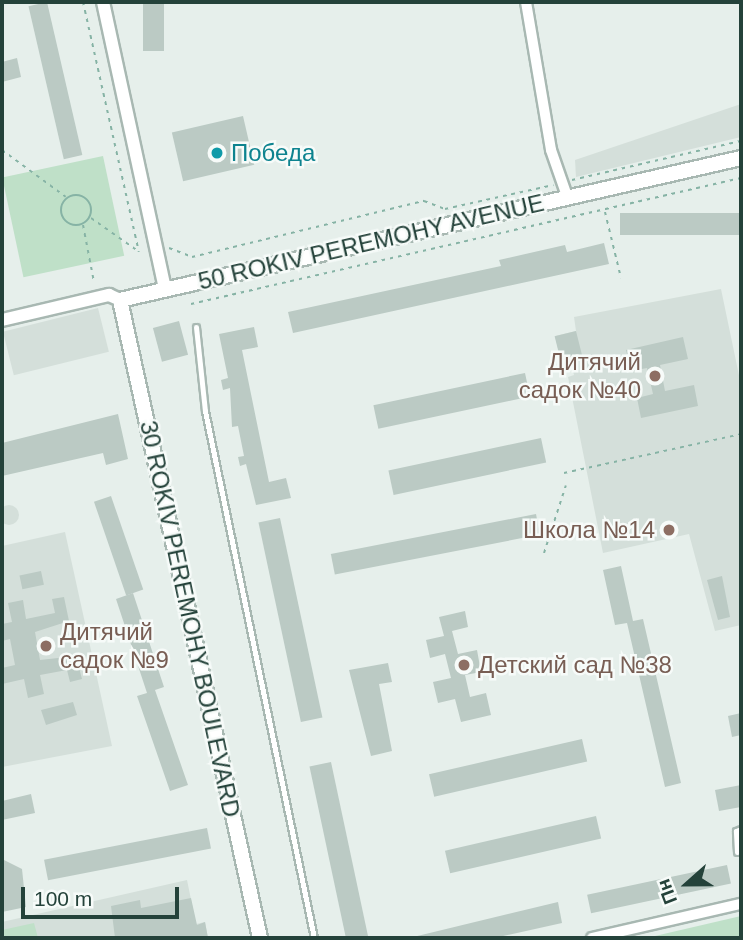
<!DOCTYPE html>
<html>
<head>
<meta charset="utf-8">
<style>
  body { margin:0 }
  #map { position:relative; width:743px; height:940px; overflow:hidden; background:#e6efeb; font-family:Arial,sans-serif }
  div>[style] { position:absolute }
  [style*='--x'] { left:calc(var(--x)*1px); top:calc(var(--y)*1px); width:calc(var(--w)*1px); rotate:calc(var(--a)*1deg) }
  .built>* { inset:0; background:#d4dfda; transform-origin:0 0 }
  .round { border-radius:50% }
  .green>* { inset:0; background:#bfe0c8; transform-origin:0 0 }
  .building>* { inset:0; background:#bbcac4; transform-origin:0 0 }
  .path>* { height:2px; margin-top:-1px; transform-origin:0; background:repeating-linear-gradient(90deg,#86b3a5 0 3.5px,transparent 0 8.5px) }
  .path>.ring { margin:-1px; padding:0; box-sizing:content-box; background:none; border:2px solid #86b3a5; border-radius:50% }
  .roads { filter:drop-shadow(2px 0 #a8b8b2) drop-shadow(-2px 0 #a8b8b2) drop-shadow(0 2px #a8b8b2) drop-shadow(0 -2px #a8b8b2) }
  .service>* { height:5px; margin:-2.5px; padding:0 2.5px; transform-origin:2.5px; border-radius:2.5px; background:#fff }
  .minor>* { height:10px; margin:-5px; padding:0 5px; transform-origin:5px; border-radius:5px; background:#fff }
  .tertiary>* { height:12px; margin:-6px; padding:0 6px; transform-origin:6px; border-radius:6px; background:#fff }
  .secondary>* { height:14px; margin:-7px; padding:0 7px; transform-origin:7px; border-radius:7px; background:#fff }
  .dots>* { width:19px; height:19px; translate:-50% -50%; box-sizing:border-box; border:4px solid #f7fbf9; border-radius:50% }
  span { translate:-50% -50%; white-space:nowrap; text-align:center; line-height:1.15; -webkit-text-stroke:5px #f7fbf9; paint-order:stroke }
  .culture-label { font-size:24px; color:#0d838f }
  .left { translate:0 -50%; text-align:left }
  .street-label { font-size:24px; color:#24423a }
  .education-label { font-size:24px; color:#785e54 }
  .right { translate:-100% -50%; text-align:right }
  .frame { position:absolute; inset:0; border:4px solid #24423a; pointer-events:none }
  .north { position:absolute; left:652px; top:849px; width:70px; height:70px; -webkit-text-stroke:5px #f7fbf9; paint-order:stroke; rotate:249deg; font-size:19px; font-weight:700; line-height:28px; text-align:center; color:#24423a }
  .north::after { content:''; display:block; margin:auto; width:24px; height:32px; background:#24423a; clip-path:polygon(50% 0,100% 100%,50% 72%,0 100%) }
  .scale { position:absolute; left:21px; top:887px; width:158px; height:32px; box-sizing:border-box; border:4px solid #24423a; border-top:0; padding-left:9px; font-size:21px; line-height:24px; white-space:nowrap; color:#24423a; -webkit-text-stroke:5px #f7fbf9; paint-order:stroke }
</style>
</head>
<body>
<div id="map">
  <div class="built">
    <div style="clip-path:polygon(741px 104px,741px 137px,576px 177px,575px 160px)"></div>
    <div style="clip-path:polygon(721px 289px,741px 385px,741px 625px,715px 631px,689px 534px,603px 553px,568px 377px,574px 375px,570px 359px,561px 361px,555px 336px,576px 331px,574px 317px)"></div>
    <div style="left:98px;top:308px;width:45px;height:98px;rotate:76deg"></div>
    <div class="round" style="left:-1px;top:505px;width:20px;height:20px"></div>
    <div style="clip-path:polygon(65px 532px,112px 746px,2px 767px,2px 546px)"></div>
    <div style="clip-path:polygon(187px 880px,196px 924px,205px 922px,208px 938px,2px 938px,2px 922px)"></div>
  </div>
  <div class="green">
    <div style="left:103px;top:156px;width:102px;height:103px;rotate:78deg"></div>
    <div style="clip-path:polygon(741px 916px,741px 938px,653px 938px,655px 936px)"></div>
    <div style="clip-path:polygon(34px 923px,38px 938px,2px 938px,2px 930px)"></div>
  </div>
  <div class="building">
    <div style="left:47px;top:2px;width:157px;height:19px;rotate:77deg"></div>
    <div style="left:143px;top:2px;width:21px;height:49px"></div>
    <div style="clip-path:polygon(17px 58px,21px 77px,2px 82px,2px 62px)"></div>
    <div style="left:243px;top:116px;width:50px;height:73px;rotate:77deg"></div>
    <div style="left:741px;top:213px;width:22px;height:121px;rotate:90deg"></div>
    <div style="clip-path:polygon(604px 243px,609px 264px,293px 333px,288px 312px,501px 266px,499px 260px,565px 245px,567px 252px)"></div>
    <div style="left:179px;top:321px;width:35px;height:27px;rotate:75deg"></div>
    <div style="clip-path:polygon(254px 327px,258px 347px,242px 350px,269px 482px,286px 478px,291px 498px,256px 505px,246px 464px,240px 466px,238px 457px,244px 456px,238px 426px,232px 427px,230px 388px,223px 390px,221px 380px,228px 378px,219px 334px)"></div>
    <div style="left:576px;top:331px;width:25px;height:22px;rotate:76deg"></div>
    <div style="clip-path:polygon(683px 337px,688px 359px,660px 365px,665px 391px,694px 385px,698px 406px,641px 418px,637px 398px,653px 394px,647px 368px,631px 371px,626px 350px)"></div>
    <div style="left:525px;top:373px;width:24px;height:155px;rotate:78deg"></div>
    <div style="clip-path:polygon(118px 414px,128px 459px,106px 465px,103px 453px,2px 476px,2px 443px)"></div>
    <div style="left:541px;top:438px;width:25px;height:156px;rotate:78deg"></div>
    <div style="left:111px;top:496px;width:99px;height:18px;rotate:71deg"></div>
    <div style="left:536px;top:514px;width:21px;height:209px;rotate:79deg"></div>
    <div style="left:280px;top:518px;width:204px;height:22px;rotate:78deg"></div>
    <div style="clip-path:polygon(621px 566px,633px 621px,643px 619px,681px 783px,665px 787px,627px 623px,615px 625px,603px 570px)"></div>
    <div style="left:41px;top:571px;width:14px;height:22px;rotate:78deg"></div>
    <div style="clip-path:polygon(722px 576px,730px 617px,718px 620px,707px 580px)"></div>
    <div style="clip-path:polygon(133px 593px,164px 687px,155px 690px,188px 785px,170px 791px,137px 696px,147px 693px,116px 599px)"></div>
    <div style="clip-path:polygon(64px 597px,69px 621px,35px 632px,40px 660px,76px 656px,82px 679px,70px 682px,67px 670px,40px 675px,44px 694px,28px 698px,24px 679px,2px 684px,2px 668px,15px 665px,10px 639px,2px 641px,2px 624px,12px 622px,8px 603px,23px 600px,26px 619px,55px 613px,52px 599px)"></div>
    <div style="clip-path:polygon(465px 611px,468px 627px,452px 631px,458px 654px,477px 650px,481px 672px,465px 675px,470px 697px,486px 693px,491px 715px,461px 722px,455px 699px,438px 703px,433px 682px,451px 678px,445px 654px,430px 658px,426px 640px,444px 636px,439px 617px)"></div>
    <div style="clip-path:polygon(388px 663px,392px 682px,379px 684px,392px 751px,371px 756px,349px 670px)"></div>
    <div style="clip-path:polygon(73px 702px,77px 715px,46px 725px,41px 710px)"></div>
    <div style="clip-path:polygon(741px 713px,741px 735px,732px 737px,728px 716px)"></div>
    <div style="left:582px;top:739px;width:23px;height:157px;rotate:77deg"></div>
    <div style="left:331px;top:762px;width:180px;height:22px;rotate:78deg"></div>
    <div style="clip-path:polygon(741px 785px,741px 807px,719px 811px,715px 790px)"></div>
    <div style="clip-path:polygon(31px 794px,35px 813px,2px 820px,2px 801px)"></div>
    <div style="left:596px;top:816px;width:23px;height:155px;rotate:77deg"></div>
    <div style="left:207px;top:828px;width:21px;height:166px;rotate:79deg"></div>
    <div style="clip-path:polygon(2px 859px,22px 869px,26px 907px,2px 912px)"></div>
    <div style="left:727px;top:865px;width:19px;height:143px;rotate:78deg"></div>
    <div style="clip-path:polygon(191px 898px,197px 925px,205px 922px,208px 938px,115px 938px,111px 906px,140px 900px,141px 908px)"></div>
    <div style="clip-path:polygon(558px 902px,562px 923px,494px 938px,409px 938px)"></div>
  </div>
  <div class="path">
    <div style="--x:83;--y:2;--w:256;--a:77.4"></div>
    <div style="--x:2;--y:150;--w:79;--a:36.3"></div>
    <div style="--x:572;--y:180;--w:173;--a:-13"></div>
    <div class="ring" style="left:61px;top:195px;width:28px;height:28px"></div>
    <div style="--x:605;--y:212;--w:68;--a:76.4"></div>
    <div style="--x:91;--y:218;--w:57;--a:35.1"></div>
    <div style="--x:83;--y:225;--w:58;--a:79.1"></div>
    <div style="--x:169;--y:248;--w:25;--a:21"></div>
    <div style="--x:192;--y:257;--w:239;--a:-13.6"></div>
    <div style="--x:424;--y:201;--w:22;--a:21"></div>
    <div style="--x:445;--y:209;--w:111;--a:-12.5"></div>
    <div style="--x:191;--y:304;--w:564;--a:-12.9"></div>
    <div style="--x:564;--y:473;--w:181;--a:-12.4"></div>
    <div style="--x:544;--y:553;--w:71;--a:-72.1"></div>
  </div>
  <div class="roads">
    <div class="service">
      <div style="--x:196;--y:327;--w:84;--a:83.9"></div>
      <div style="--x:205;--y:411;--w:538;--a:78.31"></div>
      <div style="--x:737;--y:852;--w:21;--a:-93"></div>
      <div style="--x:736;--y:831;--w:5;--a:-22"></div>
    </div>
    <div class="minor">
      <div style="--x:526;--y:2;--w:150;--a:80.4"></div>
      <div style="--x:551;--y:150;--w:49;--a:70.8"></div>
      <div style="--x:592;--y:938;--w:153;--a:-12.9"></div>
    </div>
    <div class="tertiary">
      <div style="--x:103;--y:2;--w:294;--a:77.8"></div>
      <div style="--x:2;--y:320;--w:110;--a:-13.2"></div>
      <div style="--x:109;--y:295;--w:12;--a:24"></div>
    </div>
    <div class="secondary">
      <div style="--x:260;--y:938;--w:653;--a:-102.38"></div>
      <div style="--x:120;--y:300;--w:637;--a:-12.88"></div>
    </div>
  </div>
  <div class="dots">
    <div style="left:217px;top:153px;background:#0f9aa8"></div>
    <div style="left:655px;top:376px;background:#8d6e63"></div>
    <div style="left:669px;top:530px;background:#8d6e63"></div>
    <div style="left:46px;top:646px;background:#8d6e63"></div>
    <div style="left:464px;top:665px;background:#8d6e63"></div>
  </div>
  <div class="culture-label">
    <span class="left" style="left:231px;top:153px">Победа</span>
  </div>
  <div class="street-label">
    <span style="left:371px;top:242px;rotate:-13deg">50 ROKIV PEREMOHY AVENUE</span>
    <span style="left:190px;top:619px;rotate:78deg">30 ROKIV PEREMOHY BOULEVARD</span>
  </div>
  <div class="education-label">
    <span class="right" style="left:641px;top:376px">Дитячий<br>садок №40</span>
    <span class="right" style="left:655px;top:530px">Школа №14</span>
    <span class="left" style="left:60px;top:646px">Дитячий<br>садок №9</span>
    <span class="left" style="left:478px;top:665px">Детский сад №38</span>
  </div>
  <div class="frame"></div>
  <div class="north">Пн</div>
  <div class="scale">100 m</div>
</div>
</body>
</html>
